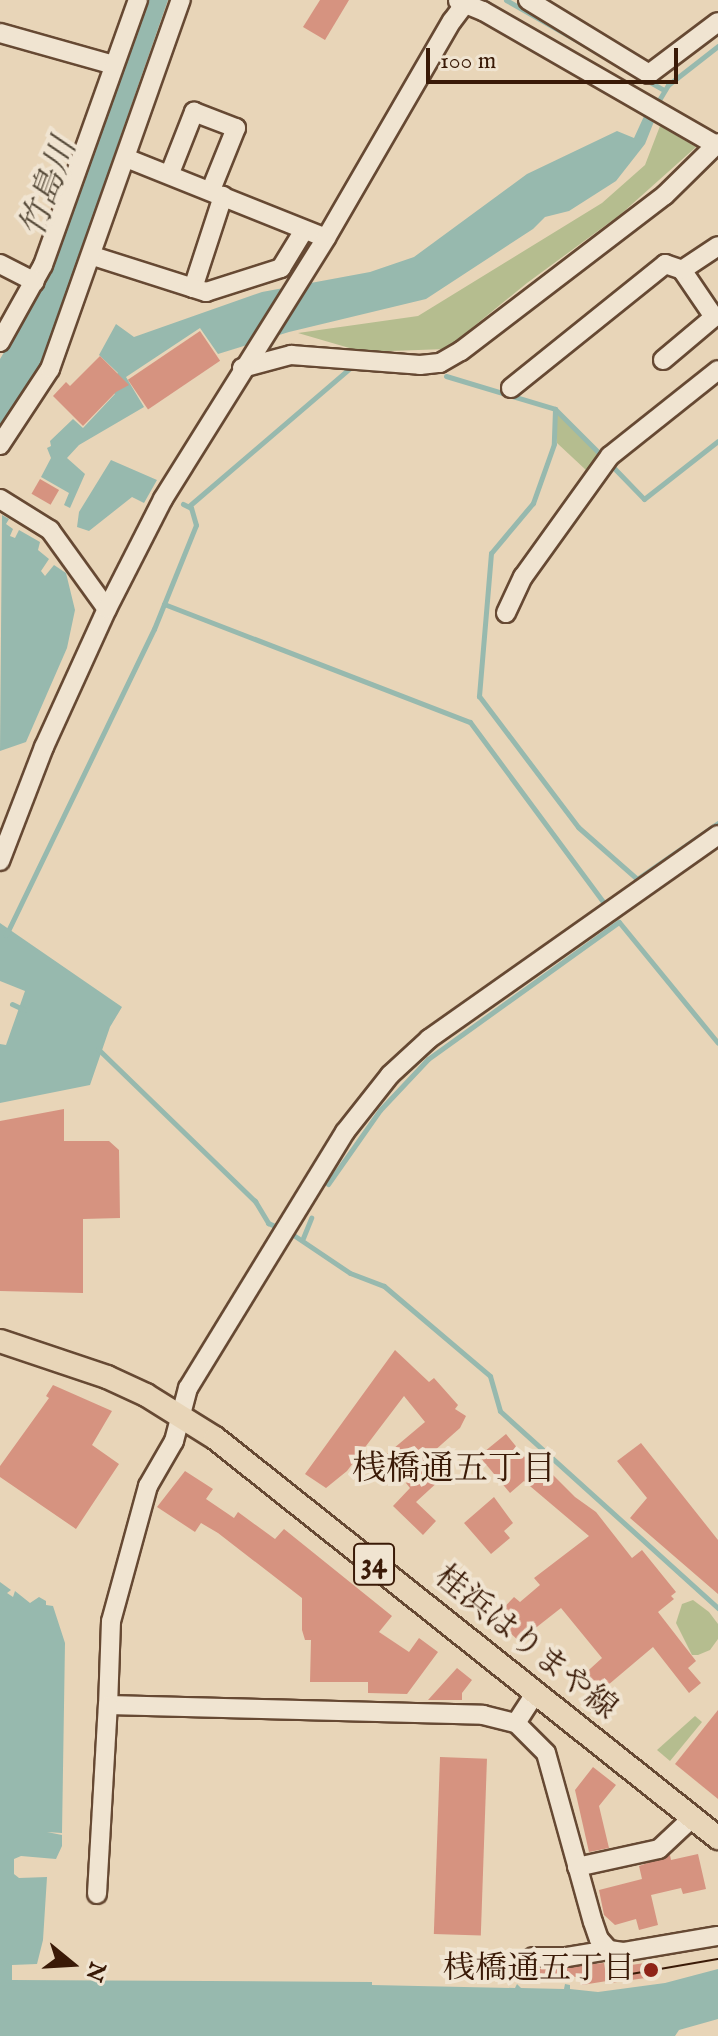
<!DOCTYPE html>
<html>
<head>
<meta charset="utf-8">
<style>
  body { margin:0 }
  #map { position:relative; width:718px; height:2036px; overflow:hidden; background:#e8d5b8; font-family:"IM FELL English","Noto Serif JP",serif }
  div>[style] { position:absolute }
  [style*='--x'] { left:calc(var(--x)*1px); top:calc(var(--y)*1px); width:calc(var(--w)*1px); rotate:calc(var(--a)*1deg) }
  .green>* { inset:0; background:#b5bd8f }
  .water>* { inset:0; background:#97b9ae }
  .stream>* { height:5px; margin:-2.5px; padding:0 2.5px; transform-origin:2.5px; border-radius:2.5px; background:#97b9ae }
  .building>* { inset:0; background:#d69380; transform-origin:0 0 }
  .roads { filter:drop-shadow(2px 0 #664933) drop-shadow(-2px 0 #664933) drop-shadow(0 2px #664933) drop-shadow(0 -2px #664933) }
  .minor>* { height:18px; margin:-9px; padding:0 9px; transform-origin:9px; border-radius:9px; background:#f0e4d1 }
  .major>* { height:22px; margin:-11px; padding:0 11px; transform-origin:11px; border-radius:11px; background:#e8d5b8 }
  .tram>* { height:2px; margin:-1px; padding:0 1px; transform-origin:1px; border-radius:1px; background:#3a1a07 }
  .dots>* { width:22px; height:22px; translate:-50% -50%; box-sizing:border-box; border:4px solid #f0e4d1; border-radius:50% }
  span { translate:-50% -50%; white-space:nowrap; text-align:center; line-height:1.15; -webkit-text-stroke:8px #f0e4d1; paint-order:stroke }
  .shield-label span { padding:2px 6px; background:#f0e4d1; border:2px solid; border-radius:6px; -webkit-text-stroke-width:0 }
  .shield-label { font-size:30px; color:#3a1a07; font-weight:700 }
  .street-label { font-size:32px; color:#3a1a07 }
  .poi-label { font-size:32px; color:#3a1a07 }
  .right { translate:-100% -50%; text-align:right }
  .water-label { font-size:34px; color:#564a39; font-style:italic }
  .neighbourhood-label { font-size:34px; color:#3a1a07 }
  .north { position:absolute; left:32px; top:1924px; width:80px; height:80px; -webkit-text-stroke:6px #f0e4d1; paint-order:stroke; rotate:108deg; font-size:22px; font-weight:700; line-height:32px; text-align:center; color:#3a1a07 }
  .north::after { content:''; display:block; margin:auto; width:28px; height:36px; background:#3a1a07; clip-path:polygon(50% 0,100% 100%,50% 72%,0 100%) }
  .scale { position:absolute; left:426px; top:48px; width:252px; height:36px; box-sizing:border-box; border:4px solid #3a1a07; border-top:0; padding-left:10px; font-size:24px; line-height:28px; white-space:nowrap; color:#3a1a07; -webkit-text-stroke:6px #f0e4d1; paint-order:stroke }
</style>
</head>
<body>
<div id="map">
  <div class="green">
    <div style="clip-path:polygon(660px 126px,696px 147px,621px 214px,527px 283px,446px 349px,363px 352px,298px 333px,418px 316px,602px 203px,645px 165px)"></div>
    <div style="clip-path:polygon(557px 413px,600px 455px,587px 471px,557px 443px)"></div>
    <div style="clip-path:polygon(693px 1600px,709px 1612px,718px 1624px,718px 1639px,710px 1650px,698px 1655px,692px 1655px,676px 1623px,682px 1604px)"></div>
    <div style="clip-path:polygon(695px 1716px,702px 1722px,670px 1761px,657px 1750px)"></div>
  </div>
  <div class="water">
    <div style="clip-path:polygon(144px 0,168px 0,40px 367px,0 429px,0 359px,43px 287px)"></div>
    <div style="clip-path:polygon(645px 114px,655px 119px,645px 144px,616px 181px,569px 211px,545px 217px,533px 229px,426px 299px,289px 332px,218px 354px,200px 328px,126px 377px,144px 407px,79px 445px,67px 458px,85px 474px,70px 508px,64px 505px,69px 493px,41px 477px,51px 458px,47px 448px,51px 446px,50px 441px,73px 419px,83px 428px,115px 394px,106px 385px,118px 373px,99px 355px,116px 324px,134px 337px,262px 292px,370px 272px,414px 257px,527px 174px,617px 131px,634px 138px)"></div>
    <div style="clip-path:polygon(111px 460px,157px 480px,144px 503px,132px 497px,89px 531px,77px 527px,79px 512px)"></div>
    <div style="clip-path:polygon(2px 515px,9px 519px,6px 524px,13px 529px,10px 536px,15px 538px,19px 530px,40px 542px,38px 550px,49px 559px,41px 571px,45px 576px,54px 565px,66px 573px,75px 610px,67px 648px,26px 742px,0 751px)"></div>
    <div style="clip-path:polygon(0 923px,122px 1007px,110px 1027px,90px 1085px,0 1103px,0 1044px,6px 1045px,25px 991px,0 981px)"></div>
    <div style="clip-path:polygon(0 1582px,11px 1590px,7px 1593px,13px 1597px,15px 1591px,30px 1603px,39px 1597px,46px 1601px,46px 1605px,53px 1606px,65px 1643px,62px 1833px,47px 1832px,62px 1835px,62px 1846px,56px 1859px,21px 1856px,14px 1859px,14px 1874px,19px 1878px,47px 1877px,43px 1940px,37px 1964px,12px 1965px,12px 1980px,372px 1982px,372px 1985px,515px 1988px,517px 1984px,521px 1988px,564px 1989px,565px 1984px,570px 1985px,570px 1989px,598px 1992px,665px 1983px,718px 1969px,718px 2019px,679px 2030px,675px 2036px,0 2036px)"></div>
  </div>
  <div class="stream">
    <div style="--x:506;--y:0;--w:182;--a:29.7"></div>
    <div style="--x:656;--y:105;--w:23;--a:-59"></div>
    <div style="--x:668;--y:85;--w:63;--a:-38"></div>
    <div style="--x:446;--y:376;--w:114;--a:16.8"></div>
    <div style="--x:555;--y:409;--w:64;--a:45"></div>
    <div style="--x:555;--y:409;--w:35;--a:92"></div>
    <div style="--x:554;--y:444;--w:63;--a:109.6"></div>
    <div style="--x:533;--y:503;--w:65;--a:130"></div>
    <div style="--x:491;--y:553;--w:144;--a:94.8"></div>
    <div style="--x:479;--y:696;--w:164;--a:52.9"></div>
    <div style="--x:578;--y:827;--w:79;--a:41.4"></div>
    <div style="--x:637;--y:879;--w:98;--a:-34.7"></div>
    <div style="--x:614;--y:468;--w:43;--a:45.9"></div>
    <div style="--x:644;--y:499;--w:94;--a:-38.1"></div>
    <div style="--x:189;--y:506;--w:213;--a:-40.6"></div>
    <div style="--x:164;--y:604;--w:328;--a:21.1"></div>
    <div style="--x:470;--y:722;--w:224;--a:53.5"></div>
    <div style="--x:6;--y:935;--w:340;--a:-64.2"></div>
    <div style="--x:154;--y:629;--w:112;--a:-68"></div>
    <div style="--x:196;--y:525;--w:18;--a:-106"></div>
    <div style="--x:191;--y:508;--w:9;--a:-153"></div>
    <div style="--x:12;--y:1004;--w:14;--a:25"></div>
    <div style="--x:98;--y:1049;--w:219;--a:44.1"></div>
    <div style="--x:255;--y:1201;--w:26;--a:59"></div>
    <div style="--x:268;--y:1223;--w:13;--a:23"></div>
    <div style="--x:328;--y:1184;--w:90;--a:-54.9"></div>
    <div style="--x:380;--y:1110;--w:70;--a:-46.7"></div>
    <div style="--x:428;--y:1059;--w:235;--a:-35.7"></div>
    <div style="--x:619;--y:922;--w:156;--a:50.7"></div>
    <div style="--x:289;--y:1232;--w:73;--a:33.9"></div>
    <div style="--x:350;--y:1273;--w:36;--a:21"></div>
    <div style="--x:384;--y:1286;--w:139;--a:40.3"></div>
    <div style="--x:490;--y:1376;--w:36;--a:74"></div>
    <div style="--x:500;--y:1411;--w:294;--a:42.1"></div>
    <div style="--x:303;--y:1238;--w:22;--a:-68"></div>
  </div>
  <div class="building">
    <div style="clip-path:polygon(320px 0,349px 0,325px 40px,303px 27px)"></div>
    <div style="left:200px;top:331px;width:36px;height:87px;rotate:56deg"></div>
    <div style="clip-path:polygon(100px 356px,129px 385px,116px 392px,83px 426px,53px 396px,66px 382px,70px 386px)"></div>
    <div style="left:40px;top:479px;width:22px;height:17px;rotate:30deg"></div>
    <div style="clip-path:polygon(64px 1109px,64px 1141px,109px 1141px,119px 1150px,120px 1218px,83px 1219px,83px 1293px,0 1291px,0 1121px)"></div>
    <div style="clip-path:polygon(395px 1350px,429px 1382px,434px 1378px,458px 1405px,455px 1409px,466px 1416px,460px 1428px,424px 1460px,441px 1479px,416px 1502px,436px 1521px,423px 1535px,393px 1506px,410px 1488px,406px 1483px,410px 1480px,387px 1454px,425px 1422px,404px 1396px,347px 1471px,326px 1488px,305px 1474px)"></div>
    <div style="clip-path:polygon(53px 1385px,112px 1411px,92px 1445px,119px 1464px,76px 1529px,0 1477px,0 1466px,49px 1398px,46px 1396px)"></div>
    <div style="clip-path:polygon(506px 1434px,532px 1466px,538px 1460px,575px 1497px,596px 1512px,632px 1558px,642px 1550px,676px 1592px,671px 1596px,674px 1599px,658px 1612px,696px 1661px,688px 1668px,701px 1683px,689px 1693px,653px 1647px,595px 1696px,579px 1679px,602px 1658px,561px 1608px,519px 1641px,494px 1618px,514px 1597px,520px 1602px,540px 1585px,534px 1578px,589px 1536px,524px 1481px,510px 1493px,479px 1456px)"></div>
    <div style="clip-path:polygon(641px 1443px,718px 1540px,718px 1594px,630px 1518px,647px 1498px,617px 1461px)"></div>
    <div style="clip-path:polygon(185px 1471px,213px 1489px,206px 1499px,234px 1518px,238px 1512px,275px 1539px,284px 1529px,392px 1616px,379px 1632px,409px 1652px,419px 1638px,438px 1652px,407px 1694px,368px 1693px,368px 1682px,310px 1682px,311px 1640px,305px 1640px,302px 1630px,302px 1598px,218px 1533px,201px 1523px,195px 1532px,157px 1507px)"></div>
    <div style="clip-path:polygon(494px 1497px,513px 1523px,504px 1531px,510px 1538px,491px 1554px,464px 1523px)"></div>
    <div style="clip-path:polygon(457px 1668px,472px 1680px,462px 1693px,462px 1700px,428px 1700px)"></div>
    <div style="clip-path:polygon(718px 1710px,718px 1799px,675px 1764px)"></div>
    <div style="left:440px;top:1757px;width:47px;height:177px;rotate:2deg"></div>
    <div style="clip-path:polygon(593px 1767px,616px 1785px,599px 1806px,609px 1848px,589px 1852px,575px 1790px)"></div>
    <div style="clip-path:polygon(698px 1854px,706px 1889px,683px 1894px,681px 1888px,651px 1895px,658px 1925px,639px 1930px,636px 1919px,615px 1925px,604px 1915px,599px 1890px,642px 1879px,639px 1866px,670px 1855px,671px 1860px)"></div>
    <div style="clip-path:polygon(604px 1963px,607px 1981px,582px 1985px,580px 1977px,537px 1977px,537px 1969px)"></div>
    <div style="left:645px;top:1963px;width:15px;height:39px;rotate:82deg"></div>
  </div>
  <div class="roads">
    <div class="minor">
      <div style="--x:528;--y:0;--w:142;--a:31.4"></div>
      <div style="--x:649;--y:74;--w:86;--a:-37"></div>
      <div style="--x:458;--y:1;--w:27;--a:22"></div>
      <div style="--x:483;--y:11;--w:271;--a:29.9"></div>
      <div style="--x:0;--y:33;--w:118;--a:15.7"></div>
      <div style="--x:126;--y:158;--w:215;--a:21.8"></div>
      <div style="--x:170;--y:173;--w:66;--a:-68.5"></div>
      <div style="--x:194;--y:112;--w:45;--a:20.9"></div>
      <div style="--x:236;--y:128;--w:67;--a:112"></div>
      <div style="--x:93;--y:256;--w:105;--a:17.7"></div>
      <div style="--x:193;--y:288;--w:97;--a:-71.9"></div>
      <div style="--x:0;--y:264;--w:39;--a:27"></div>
      <div style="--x:193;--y:288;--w:14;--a:17"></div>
      <div style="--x:206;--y:292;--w:79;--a:-17.7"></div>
      <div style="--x:281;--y:268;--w:42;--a:-58.6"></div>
      <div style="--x:0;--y:342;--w:88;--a:-60.8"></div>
      <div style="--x:43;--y:265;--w:282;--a:-70.3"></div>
      <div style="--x:663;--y:360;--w:67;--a:-40.1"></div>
      <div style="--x:714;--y:317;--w:57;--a:-124.2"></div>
      <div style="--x:242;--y:368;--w:51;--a:-14.9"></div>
      <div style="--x:291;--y:355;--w:129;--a:4.4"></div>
      <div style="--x:420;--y:365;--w:20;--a:-6"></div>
      <div style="--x:440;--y:363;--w:24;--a:-30"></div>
      <div style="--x:461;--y:351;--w:257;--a:-37.4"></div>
      <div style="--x:665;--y:195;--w:74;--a:-44.5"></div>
      <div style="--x:511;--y:388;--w:198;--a:-38.8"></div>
      <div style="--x:665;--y:264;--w:18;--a:19"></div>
      <div style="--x:682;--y:270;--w:43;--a:-33.7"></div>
      <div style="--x:0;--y:445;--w:91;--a:-56.7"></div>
      <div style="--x:50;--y:369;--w:392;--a:-70.5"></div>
      <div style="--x:0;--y:499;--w:59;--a:31.8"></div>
      <div style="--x:50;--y:530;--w:97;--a:54.2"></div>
      <div style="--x:506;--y:613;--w:40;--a:-65"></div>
      <div style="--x:523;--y:577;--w:149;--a:-54.3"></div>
      <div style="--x:610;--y:456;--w:138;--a:-38.5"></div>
      <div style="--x:718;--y:835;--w:354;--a:144.8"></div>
      <div style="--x:429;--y:1039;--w:53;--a:137.3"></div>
      <div style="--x:390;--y:1075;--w:73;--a:128.3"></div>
      <div style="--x:345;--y:1132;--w:300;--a:121.5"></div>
      <div style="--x:188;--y:1388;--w:55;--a:104.8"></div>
      <div style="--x:174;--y:1441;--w:52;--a:120"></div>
      <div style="--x:148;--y:1486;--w:140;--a:105.3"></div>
      <div style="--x:111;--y:1621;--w:84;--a:92"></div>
      <div style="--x:108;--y:1705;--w:375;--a:1.5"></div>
      <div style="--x:483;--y:1715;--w:34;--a:14"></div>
      <div style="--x:516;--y:1723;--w:42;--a:45"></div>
      <div style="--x:546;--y:1753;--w:175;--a:74.5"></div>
      <div style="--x:593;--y:1922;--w:18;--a:71"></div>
      <div style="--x:599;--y:1939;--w:15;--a:48"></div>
      <div style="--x:609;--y:1950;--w:14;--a:8"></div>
      <div style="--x:623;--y:1952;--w:96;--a:-9.6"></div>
      <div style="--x:0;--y:861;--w:122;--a:-68.9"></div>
      <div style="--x:44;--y:747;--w:152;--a:-65.5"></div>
      <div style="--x:107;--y:609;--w:123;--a:-63"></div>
      <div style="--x:163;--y:499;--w:308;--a:-58"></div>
      <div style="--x:326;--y:238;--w:251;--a:-59.9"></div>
      <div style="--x:452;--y:21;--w:26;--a:-53"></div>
      <div style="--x:516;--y:1723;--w:35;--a:-57"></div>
      <div style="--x:577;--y:1867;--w:84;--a:-12.4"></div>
      <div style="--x:659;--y:1849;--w:45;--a:-43.2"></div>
      <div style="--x:97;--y:1894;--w:189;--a:-86.7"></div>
      <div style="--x:533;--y:1957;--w:34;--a:0"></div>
      <div style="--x:567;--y:1957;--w:43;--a:-9.5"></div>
    </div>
    <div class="major">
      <div style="--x:0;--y:1341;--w:113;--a:18.6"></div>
      <div style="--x:107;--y:1377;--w:43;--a:24.8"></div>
      <div style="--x:146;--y:1395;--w:81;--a:31.9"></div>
      <div style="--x:215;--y:1438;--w:643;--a:38.49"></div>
    </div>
  </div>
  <div class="tram">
    <div style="--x:631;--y:1974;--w:88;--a:-9.8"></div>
  </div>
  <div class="dots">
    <div style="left:651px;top:1970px;background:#8f2418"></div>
  </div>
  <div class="shield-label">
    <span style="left:374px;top:1564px">34</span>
  </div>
  <div class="street-label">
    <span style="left:525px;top:1644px;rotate:39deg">桂浜はりまや線</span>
  </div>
  <div class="poi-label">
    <span class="right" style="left:635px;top:1970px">桟橋通五丁目</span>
  </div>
  <div class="water-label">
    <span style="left:49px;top:188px;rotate:-70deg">竹島川</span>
  </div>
  <div class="neighbourhood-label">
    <span style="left:454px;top:1470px">桟橋通五丁目</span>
  </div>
  <div class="north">N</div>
  <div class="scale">100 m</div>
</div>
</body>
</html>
